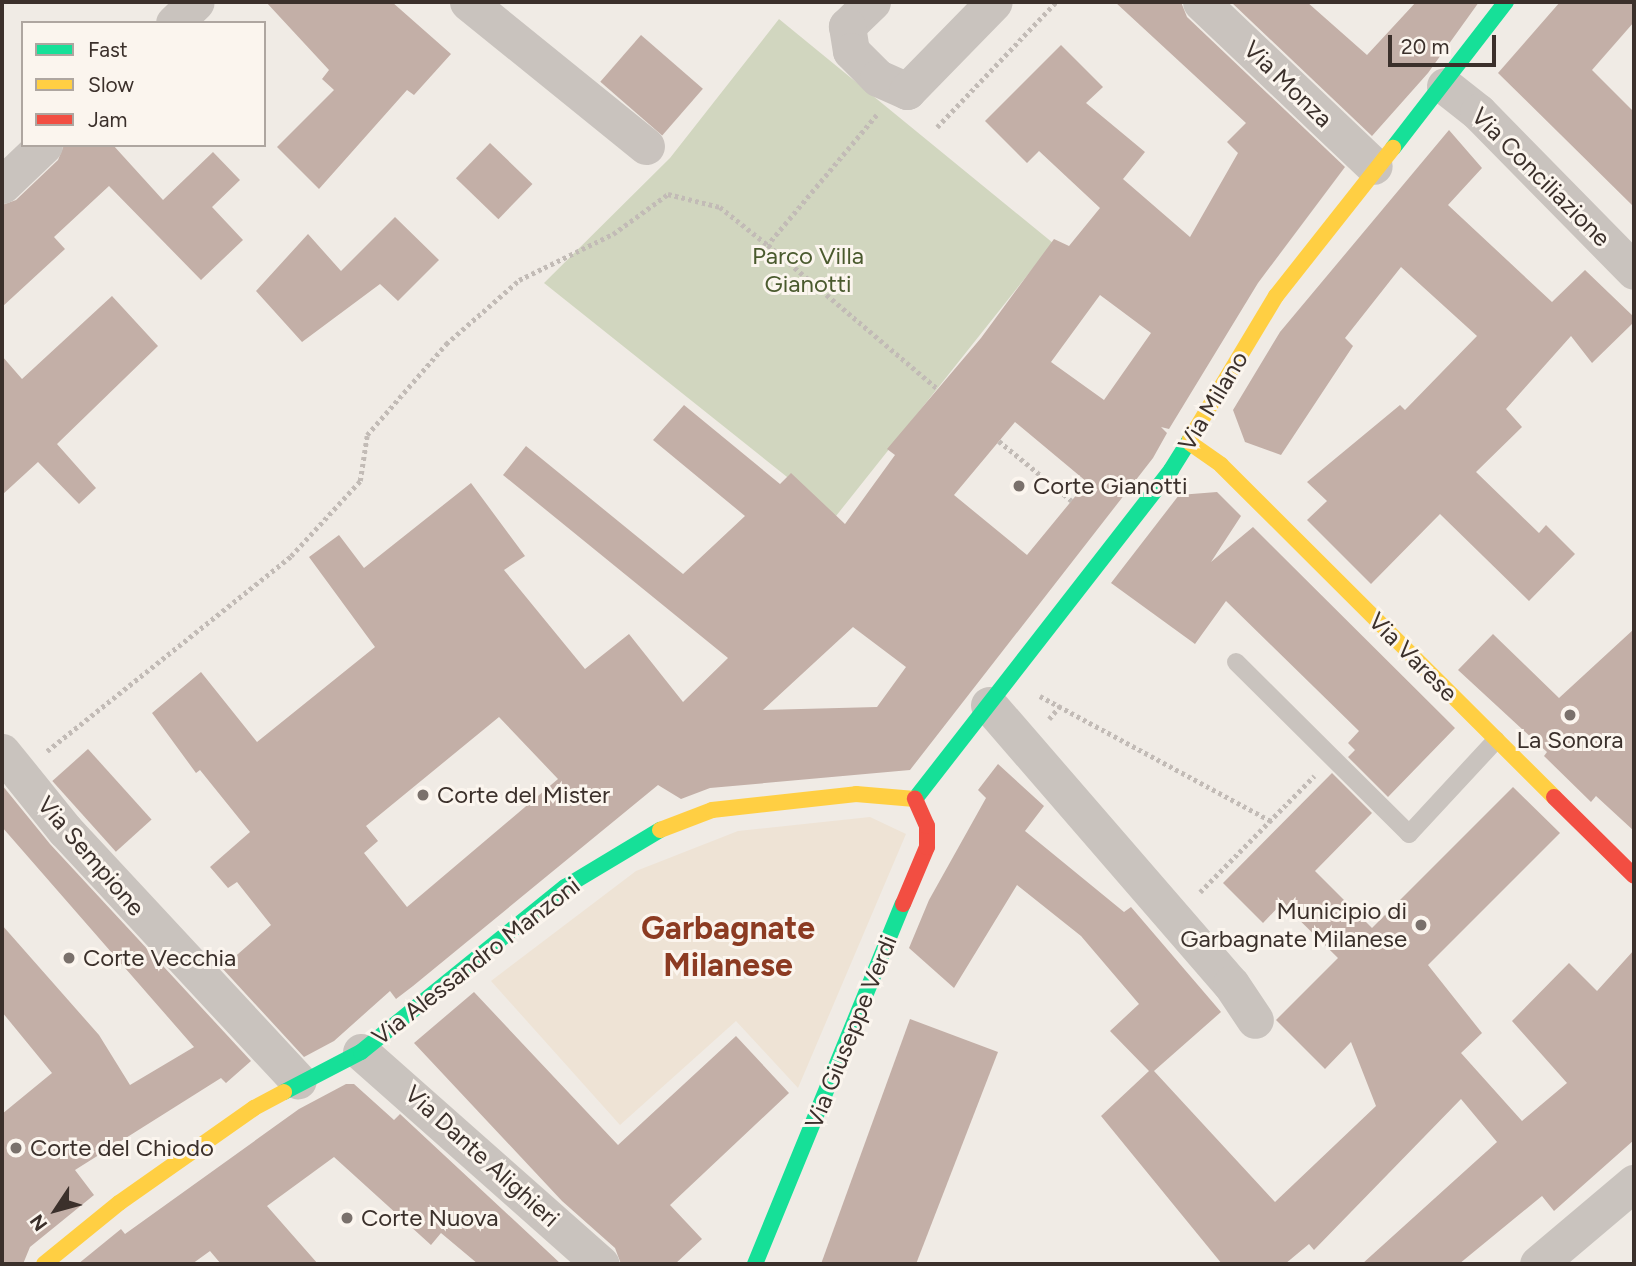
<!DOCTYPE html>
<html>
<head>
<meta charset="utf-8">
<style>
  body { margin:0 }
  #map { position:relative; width:1636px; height:1266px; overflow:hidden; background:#f0ebe5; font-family:Figtree,sans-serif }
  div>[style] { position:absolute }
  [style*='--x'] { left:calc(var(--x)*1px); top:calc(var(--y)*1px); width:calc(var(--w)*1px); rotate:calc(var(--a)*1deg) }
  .green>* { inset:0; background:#d1d6bf }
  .plaza>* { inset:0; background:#eee3d5 }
  .building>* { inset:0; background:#c3afa7; transform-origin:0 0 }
  .path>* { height:4.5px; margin-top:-2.25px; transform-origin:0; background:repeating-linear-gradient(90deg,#c2bbb6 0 3.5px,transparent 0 7px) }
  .lane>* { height:18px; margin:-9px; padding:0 9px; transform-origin:9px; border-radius:9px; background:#c9c3be }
  .street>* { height:37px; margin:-18.5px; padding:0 18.5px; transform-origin:18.5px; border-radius:18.5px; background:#c9c3be }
  .fast>* { height:16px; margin:-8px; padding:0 8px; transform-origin:8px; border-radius:8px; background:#16e098 }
  .slow>* { height:16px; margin:-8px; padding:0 8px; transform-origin:8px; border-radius:8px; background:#ffcf43 }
  .jam>* { height:16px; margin:-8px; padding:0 8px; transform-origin:8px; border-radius:8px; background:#f24e42 }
  .dots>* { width:19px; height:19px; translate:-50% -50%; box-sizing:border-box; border:4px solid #fbf5ee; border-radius:50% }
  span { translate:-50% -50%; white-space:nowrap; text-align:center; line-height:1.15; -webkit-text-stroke:6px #fbf5ee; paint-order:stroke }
  .street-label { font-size:24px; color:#3b302b }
  .park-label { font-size:24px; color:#4a5a2e }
  .poi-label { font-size:24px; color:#3b302b }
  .left { translate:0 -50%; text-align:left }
  .right { translate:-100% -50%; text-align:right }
  .district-label { font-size:32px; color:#8c3b22; font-weight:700 }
  .frame { position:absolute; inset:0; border:4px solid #3b302b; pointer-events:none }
  .legend { position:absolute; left:21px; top:21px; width:245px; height:126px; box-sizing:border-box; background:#fbf5ee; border:2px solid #aea6a0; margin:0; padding:9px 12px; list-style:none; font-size:21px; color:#3b302b }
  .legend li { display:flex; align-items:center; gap:14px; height:35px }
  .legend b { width:35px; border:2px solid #aea6a0 }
  .north { position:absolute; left:21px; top:1175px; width:70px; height:70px; -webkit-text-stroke:5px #fbf5ee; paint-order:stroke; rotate:234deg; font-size:19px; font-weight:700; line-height:28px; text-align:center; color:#3b302b }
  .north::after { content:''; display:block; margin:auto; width:24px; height:32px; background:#3b302b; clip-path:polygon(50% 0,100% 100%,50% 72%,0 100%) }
  .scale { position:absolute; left:1388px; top:35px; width:108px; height:32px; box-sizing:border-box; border:4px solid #3b302b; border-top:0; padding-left:9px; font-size:21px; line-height:24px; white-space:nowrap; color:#3b302b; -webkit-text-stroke:5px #fbf5ee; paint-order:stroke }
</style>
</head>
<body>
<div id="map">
  <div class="green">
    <div style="clip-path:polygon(779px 19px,1053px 243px,836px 516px,544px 283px,670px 158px)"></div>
  </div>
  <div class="plaza">
    <div style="clip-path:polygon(870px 817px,906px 834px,798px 1088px,736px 1021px,620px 1125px,491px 981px,636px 871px,738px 831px)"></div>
  </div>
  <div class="building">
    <div style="clip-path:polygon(266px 2px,392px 2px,451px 54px,414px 95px,407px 90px,319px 189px,277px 147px,334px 90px,322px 79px,329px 70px)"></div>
    <div style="clip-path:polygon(evenodd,1115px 2px,1181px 2px,1187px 17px,1345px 167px,1258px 283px,1169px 429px,1161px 427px,1167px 433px,1153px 458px,910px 770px,710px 788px,681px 799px,658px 785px,413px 986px,396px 999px,390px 991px,334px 1041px,304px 1057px,222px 968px,271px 925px,237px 882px,228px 888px,210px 867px,250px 832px,200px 770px,196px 773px,152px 713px,201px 672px,257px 742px,375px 647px,309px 557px,339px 535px,364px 568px,471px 483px,525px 556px,504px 570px,585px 669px,629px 634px,683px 702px,728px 658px,503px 475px,526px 446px,683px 574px,745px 516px,653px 440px,684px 405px,780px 484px,791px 473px,845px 524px,895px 455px,887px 449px,981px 338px,1054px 239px,1069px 246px,1100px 208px,1039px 151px,1027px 163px,985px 121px,1061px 45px,1103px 87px,1086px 103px,1145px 152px,1123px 179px,1190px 237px,1238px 153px,1227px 142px,1246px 123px,1115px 2px,1100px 295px,1151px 333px,1104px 400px,1051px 362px,1100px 295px,1115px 2px,1015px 422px,1087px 482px,1027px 555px,954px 495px,1015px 422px,1115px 2px,853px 627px,906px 667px,877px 707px,763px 710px,853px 627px,1115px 2px,499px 717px,558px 779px,407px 907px,364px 853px,378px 841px,366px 826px,499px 717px)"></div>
    <div style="clip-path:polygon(1231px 2px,1307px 2px,1367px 55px,1416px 2px,1479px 2px,1428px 73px,1372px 136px)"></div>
    <div style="clip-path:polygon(1560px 2px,1634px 2px,1634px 22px,1592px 70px,1634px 112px,1634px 207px,1498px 73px)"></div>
    <div style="left:641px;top:35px;width:82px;height:62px;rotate:41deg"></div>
    <div style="clip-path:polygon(1449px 130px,1482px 168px,1448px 205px,1552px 302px,1585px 270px,1634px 317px,1634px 322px,1592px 363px,1571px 336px,1506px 409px,1522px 427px,1476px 472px,1539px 533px,1546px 525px,1575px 554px,1529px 601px,1440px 514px,1371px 584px,1307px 520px,1327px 501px,1307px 482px,1400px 405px,1405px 410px,1477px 336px,1401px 267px,1345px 338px,1353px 346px,1281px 455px,1245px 442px,1233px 410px,1280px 332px)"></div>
    <div style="left:490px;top:143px;width:59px;height:49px;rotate:44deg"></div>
    <div style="clip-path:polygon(64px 145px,113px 145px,163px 200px,213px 152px,240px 180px,212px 207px,243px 240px,201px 280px,109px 186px,54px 237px,65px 249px,2px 307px,2px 205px,16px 200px,58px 160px)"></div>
    <div style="clip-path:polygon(395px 217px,439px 260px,398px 301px,380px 284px,302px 342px,256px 291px,308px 234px,341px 271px)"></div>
    <div style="clip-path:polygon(112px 296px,158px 346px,57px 444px,96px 488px,79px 504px,38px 462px,2px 495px,2px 356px,22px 379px)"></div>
    <div style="clip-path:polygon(1217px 492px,1241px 516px,1211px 562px,1253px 527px,1455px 728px,1388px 797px,1348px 757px,1355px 750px,1348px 743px,1359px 731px,1226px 601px,1195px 644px,1111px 583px,1179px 495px)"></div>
    <div style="clip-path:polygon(1634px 629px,1634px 831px,1596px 796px,1591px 802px,1544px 756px,1547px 752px,1458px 670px,1493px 634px,1559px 698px)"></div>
    <div style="left:88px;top:749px;width:95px;height:48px;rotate:48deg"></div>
    <div style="clip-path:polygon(998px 764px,1044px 806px,1025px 831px,1124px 912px,1131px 907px,1221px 1012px,1154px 1071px,1275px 1202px,1376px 1106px,1351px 1042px,1325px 1069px,1276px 1020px,1338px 958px,1282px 903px,1263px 923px,1223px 883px,1332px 773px,1372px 813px,1315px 871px,1372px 928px,1513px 787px,1560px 833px,1428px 965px,1482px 1033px,1461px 1053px,1522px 1121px,1567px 1083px,1512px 1021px,1569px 963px,1597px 991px,1634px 950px,1634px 1140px,1554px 1211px,1542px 1196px,1459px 1264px,1362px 1264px,1497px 1142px,1461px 1099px,1314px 1250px,1309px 1244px,1285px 1264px,1222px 1264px,1101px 1116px,1149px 1071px,1110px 1031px,1139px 1004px,1081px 936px,1017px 885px,954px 988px,909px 948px,929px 900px,986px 798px,978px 790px)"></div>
    <div style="clip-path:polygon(2px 785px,50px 844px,251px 1061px,226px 1083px,221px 1078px,75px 1170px,94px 1195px,30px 1247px,23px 1264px,2px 1264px,2px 1114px,52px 1073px,2px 1012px,2px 925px,99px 1035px,130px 1085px,194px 1047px,2px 827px)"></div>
    <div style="clip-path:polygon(474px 992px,618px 1145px,736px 1036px,789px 1093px,670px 1205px,702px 1239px,675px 1264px,621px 1264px,615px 1248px,562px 1201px,414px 1043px)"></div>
    <div style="clip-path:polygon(910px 1019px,998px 1052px,916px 1264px,821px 1264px)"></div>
    <div style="clip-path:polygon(346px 1084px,354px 1084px,394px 1120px,400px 1114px,561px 1264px,478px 1264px,441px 1233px,431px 1245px,334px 1157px,267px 1206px,318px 1264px,221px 1264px,210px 1251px,192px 1264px,78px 1264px,121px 1229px,125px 1234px,299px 1109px)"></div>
  </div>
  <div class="path">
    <div style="--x:877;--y:115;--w:170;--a:130"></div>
    <div style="--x:768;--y:245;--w:223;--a:40.3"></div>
    <div style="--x:937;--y:127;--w:173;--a:-46.4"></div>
    <div style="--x:999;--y:441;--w:94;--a:39.4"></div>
    <div style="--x:1040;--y:696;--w:263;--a:28.4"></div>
    <div style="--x:1049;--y:719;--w:17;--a:-50"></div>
    <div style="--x:47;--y:751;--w:312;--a:-38.6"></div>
    <div style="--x:291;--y:556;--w:102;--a:-47.4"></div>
    <div style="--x:360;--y:481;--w:47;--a:-81.3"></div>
    <div style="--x:367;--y:435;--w:121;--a:-49"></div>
    <div style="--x:446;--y:344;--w:97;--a:-41.2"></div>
    <div style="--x:519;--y:280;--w:105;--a:-26.1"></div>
    <div style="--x:613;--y:234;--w:68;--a:-36"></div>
    <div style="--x:668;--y:194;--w:54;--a:14"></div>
    <div style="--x:720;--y:207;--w:61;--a:38.4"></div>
    <div style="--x:1200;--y:892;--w:163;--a:-45.5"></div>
  </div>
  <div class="lane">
    <div style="--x:1236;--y:662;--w:244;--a:44.8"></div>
    <div style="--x:1409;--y:834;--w:128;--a:-47.2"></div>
  </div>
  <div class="street">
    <div style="--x:468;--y:2;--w:229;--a:39"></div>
    <div style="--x:872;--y:2;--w:35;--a:136"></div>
    <div style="--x:847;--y:26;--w:25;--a:81"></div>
    <div style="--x:851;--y:51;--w:38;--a:45"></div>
    <div style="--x:878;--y:78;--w:32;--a:24"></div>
    <div style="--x:907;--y:91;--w:124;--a:-45.7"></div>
    <div style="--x:1201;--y:2;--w:238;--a:43.5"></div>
    <div style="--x:174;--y:23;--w:30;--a:-44"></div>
    <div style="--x:1445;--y:86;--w:42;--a:38.2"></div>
    <div style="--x:1478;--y:112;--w:223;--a:45.5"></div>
    <div style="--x:2;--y:185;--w:58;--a:-43.6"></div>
    <div style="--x:989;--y:705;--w:369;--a:49.1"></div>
    <div style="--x:1231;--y:984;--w:43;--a:56.3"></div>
    <div style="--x:2;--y:752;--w:100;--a:51.1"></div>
    <div style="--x:65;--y:830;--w:342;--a:47.1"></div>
    <div style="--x:361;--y:1052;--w:320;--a:41.5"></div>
    <div style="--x:1538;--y:1264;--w:126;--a:-40.2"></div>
  </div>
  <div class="fast">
    <div style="--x:1393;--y:148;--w:185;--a:-52.3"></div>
    <div style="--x:915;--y:799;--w:417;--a:-52.1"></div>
    <div style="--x:1171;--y:470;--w:36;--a:-58"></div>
    <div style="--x:284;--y:1092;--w:87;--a:-27.5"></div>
    <div style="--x:361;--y:1052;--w:262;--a:-39"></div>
    <div style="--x:565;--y:887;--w:111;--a:-31"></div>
    <div style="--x:755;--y:1264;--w:389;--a:-67.7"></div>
  </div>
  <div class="slow">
    <div style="--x:1190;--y:439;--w:167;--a:-59"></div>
    <div style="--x:1276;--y:296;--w:189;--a:-51.7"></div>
    <div style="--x:1190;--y:443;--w:38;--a:35"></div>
    <div style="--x:1221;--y:465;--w:470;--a:44.9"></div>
    <div style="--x:660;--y:830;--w:56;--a:-21"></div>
    <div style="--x:712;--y:810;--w:145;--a:-6.3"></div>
    <div style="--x:856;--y:794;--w:59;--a:4.8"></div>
    <div style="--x:44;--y:1264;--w:97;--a:-39.1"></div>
    <div style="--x:119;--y:1203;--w:165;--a:-35.1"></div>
    <div style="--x:254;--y:1108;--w:34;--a:-28"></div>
  </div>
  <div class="jam">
    <div style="--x:1554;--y:797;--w:112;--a:44.6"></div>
    <div style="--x:903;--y:904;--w:62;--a:-67.2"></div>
    <div style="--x:927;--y:847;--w:21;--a:-90"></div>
    <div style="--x:927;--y:826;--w:30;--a:-114"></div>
  </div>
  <div class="dots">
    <div style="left:1019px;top:486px;background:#7a716c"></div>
    <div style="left:1570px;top:715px;background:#7a716c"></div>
    <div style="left:423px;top:795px;background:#7a716c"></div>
    <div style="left:1421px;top:925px;background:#7a716c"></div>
    <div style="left:69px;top:958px;background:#7a716c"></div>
    <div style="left:16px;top:1148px;background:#7a716c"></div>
    <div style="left:347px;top:1218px;background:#7a716c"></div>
  </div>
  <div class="street-label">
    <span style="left:1288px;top:84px;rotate:44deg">Via Monza</span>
    <span style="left:1541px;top:177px;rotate:45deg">Via Conciliazione</span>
    <span style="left:1213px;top:401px;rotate:-59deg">Via Milano</span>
    <span style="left:1413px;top:657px;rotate:45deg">Via Varese</span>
    <span style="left:91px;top:856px;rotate:49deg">Via Sempione</span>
    <span style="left:476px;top:961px;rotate:-38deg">Via Alessandro Manzoni</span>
    <span style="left:851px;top:1032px;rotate:-68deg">Via Giuseppe Verdi</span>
    <span style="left:482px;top:1156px;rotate:42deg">Via Dante Alighieri</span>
  </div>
  <div class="park-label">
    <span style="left:808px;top:270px">Parco Villa<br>Gianotti</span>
  </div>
  <div class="poi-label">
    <span class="left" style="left:1033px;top:486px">Corte Gianotti</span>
    <span style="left:1570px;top:740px">La Sonora</span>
    <span class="left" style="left:437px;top:795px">Corte del Mister</span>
    <span class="right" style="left:1407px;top:925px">Municipio di<br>Garbagnate Milanese</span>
    <span class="left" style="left:83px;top:958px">Corte Vecchia</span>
    <span class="left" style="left:30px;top:1148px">Corte del Chiodo</span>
    <span class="left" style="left:361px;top:1218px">Corte Nuova</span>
  </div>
  <div class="district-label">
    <span style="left:728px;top:947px">Garbagnate<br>Milanese</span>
  </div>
  <div class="frame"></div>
  <ul class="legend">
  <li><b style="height:9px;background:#16e098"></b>Fast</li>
  <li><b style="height:9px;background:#ffcf43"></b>Slow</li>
  <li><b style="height:9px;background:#f24e42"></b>Jam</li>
  </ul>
  <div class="north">N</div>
  <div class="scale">20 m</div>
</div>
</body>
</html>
